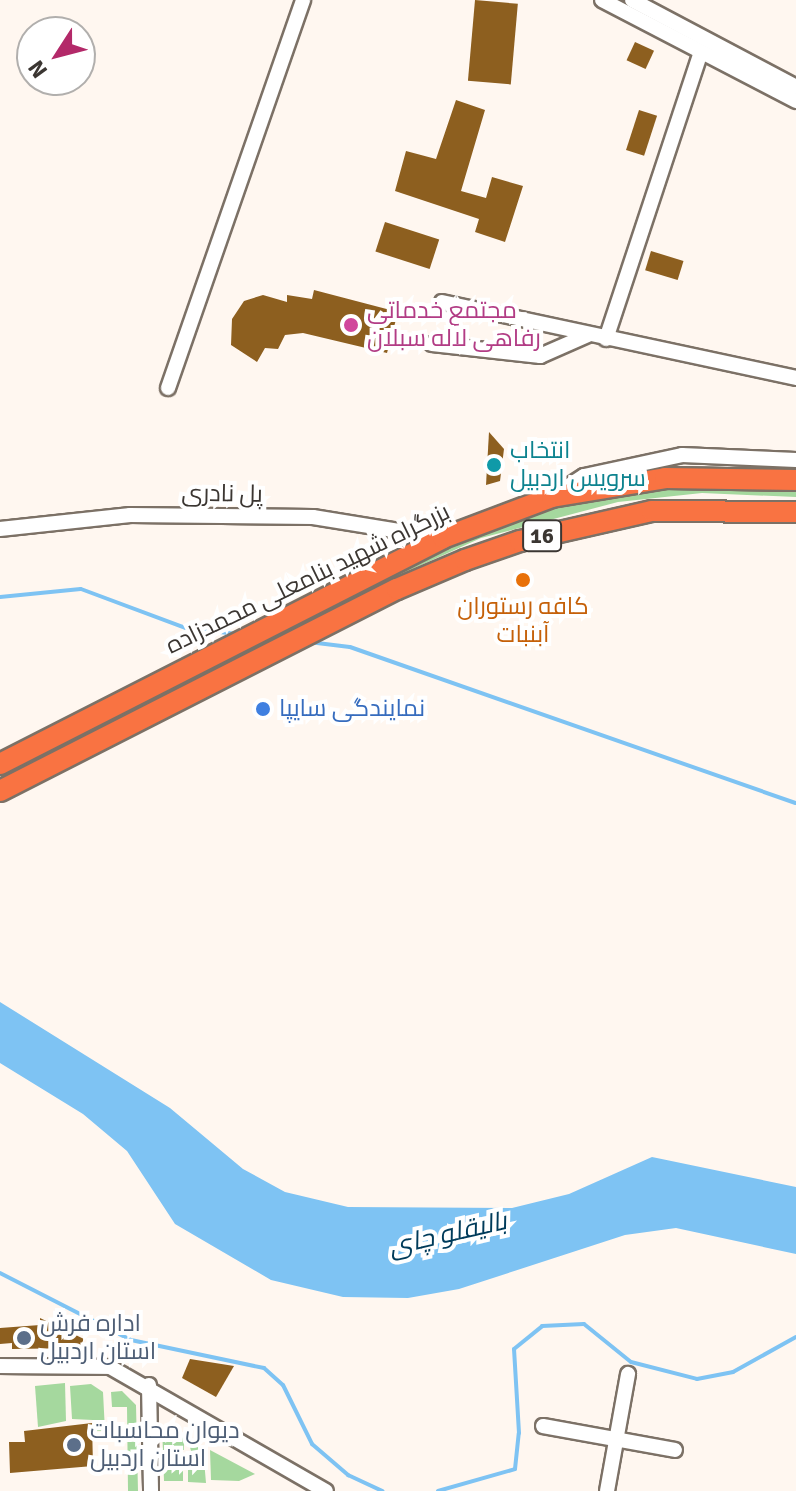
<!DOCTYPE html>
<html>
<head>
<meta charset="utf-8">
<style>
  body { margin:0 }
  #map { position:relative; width:796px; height:1491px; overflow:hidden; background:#fff7f0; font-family:Signika,Cairo,sans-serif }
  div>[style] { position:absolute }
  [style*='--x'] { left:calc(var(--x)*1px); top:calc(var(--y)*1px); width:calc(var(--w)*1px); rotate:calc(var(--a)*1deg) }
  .green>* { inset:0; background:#a5d89e }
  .water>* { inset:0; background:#7ec3f3 }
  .stream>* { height:4px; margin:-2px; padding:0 2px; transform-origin:2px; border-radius:2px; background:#7ec3f3 }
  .building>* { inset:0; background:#8d5f1f; transform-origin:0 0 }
  .roads { filter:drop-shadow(2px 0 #7c7166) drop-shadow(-2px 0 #7c7166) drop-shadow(0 2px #7c7166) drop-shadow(0 -2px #7c7166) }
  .minor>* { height:14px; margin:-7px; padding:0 7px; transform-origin:7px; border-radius:7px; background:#fff }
  .highway>* { height:20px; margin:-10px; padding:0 10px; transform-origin:10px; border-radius:10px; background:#f97342 }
  .dots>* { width:22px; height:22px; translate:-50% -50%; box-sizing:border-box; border:4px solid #fff; border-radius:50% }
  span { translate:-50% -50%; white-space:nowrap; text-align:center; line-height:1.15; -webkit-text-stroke:8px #fff; paint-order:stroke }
  .shield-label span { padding:2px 6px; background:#fff; border:2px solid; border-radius:6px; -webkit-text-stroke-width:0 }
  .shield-label { font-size:22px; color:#3b3632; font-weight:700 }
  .hotel-label { font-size:24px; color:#b23c85 }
  .left { translate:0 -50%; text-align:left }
  .culture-label { font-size:24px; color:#0d838f }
  .street-label { font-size:24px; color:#3b3632 }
  .food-label { font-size:24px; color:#c56008 }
  .shop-label { font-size:24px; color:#366cbe }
  .service-label { font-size:24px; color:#4e5e75 }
  .water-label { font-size:26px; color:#003b5a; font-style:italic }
  .north { position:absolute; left:16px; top:16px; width:80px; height:80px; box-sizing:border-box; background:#fff; border:2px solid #b1afad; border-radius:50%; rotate:234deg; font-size:22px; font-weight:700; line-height:32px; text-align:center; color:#3b3632 }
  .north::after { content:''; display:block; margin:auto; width:28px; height:36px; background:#b32969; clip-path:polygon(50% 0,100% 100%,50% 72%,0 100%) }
</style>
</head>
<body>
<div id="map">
  <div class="green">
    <div style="clip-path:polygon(652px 488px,796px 488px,796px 497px,702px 493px,618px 502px,481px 538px,295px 622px,0 776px,0 771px,437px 550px,567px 503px)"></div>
    <div style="clip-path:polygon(65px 1383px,66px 1421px,38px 1427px,35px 1386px)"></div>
    <div style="clip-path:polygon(91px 1384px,103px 1392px,105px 1431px,95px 1431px,93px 1420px,72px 1419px,70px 1386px)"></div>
    <div style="clip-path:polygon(122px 1391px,136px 1405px,138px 1491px,128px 1491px,127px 1407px,112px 1407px,111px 1392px)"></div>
    <div style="clip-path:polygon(162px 1425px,184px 1438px,184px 1450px,176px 1450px,175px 1469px,183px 1470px,183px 1481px,164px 1481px)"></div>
    <div style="clip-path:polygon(188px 1440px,203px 1448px,206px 1483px,188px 1482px,188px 1470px,196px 1469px)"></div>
    <div style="clip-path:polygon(210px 1450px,255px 1474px,239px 1481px,211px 1480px)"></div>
  </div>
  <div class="water">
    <div style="clip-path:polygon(0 1002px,170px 1108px,243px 1169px,285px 1192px,348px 1207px,512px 1208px,569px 1194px,652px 1157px,796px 1187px,796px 1254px,676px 1228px,625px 1235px,459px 1289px,408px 1298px,343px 1297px,271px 1280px,175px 1224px,127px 1151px,83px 1114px,0 1063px)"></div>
  </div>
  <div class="stream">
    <div style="--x:0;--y:597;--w:81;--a:-5.6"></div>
    <div style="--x:81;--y:589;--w:112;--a:20.4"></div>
    <div style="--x:186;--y:628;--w:51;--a:6.7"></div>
    <div style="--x:309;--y:642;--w:41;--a:7"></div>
    <div style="--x:350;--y:647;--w:472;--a:19.3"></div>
    <div style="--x:0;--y:1273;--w:147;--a:27.1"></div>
    <div style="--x:131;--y:1340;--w:136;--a:11.9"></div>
    <div style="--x:264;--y:1368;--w:25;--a:42"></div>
    <div style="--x:283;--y:1385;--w:66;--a:63.8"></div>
    <div style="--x:312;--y:1444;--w:48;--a:40.7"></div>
    <div style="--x:348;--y:1475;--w:38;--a:25"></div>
    <div style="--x:438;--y:1491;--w:80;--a:-15.9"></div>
    <div style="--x:515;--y:1469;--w:36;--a:-84"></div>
    <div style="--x:519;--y:1433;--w:84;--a:-93.4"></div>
    <div style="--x:514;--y:1349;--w:36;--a:-39"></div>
    <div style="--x:542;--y:1326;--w:42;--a:-2.7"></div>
    <div style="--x:584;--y:1324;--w:60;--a:39"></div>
    <div style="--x:631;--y:1362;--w:68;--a:14.4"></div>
    <div style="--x:697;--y:1379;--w:37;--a:-11"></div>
    <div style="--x:733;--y:1372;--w:72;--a:-29.1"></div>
  </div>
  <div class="building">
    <div style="left:475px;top:0;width:43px;height:81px;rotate:5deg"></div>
    <div style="left:635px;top:42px;width:21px;height:20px;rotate:25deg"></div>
    <div style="clip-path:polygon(456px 100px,485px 110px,461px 191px,486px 198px,492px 177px,523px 186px,505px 242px,475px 232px,479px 219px,395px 191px,406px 151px,436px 159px)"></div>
    <div style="left:639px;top:110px;width:19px;height:42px;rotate:18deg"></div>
    <div style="left:385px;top:222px;width:57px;height:31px;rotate:18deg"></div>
    <div style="left:651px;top:251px;width:34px;height:20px;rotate:17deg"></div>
    <div style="clip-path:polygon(314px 290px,398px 312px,387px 353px,303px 333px,285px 335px,278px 349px,265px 348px,257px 362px,231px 345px,232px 319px,244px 301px,263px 295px,287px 302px,287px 295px,312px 299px)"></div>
    <div style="clip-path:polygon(489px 432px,504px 449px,500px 481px,486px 485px)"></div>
    <div style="clip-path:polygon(40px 1318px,84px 1339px,79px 1348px,12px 1349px,12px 1343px,0 1344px,0 1328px,40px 1325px)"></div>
    <div style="clip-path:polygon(190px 1359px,234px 1366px,216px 1397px,182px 1378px)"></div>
    <div style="clip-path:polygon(92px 1423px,93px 1466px,10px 1473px,9px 1442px,25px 1442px,24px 1431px)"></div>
  </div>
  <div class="roads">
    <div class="minor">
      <div style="--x:602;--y:0;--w:219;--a:27.5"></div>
      <div style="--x:632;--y:0;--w:186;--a:27.9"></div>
      <div style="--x:442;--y:302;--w:362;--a:12.1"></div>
      <div style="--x:606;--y:339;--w:302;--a:-71.7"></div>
      <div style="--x:432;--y:344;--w:109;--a:6.3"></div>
      <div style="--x:540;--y:356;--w:52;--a:-23.6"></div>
      <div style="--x:168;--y:388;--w:411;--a:-70.8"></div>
      <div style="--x:556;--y:494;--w:33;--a:-33"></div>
      <div style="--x:584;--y:476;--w:100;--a:-12.1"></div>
      <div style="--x:682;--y:455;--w:114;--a:2.5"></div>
      <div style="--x:0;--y:529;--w:131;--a:-6.1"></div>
      <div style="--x:130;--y:515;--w:183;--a:0.6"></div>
      <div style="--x:313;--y:517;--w:132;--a:9.2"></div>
      <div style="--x:0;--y:1366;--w:110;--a:0.5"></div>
      <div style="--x:110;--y:1367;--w:249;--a:29.9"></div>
      <div style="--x:149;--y:1385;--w:106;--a:88.9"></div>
      <div style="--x:543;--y:1426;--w:134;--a:10.3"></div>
      <div style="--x:607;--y:1491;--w:119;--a:-79.8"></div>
    </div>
    <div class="highway">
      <div style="--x:0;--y:764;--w:497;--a:-27"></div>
      <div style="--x:443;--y:538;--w:116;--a:-20.6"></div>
      <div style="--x:552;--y:497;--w:115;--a:-9.5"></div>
      <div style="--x:665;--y:478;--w:131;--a:0.9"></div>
      <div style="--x:0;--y:791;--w:445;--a:-27"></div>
      <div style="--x:397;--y:589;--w:74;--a:-23.1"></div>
      <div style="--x:465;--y:560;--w:58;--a:-19.1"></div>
      <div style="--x:520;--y:541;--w:135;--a:-12.8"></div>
      <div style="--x:652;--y:511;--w:144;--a:0.4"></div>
    </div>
  </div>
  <div class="dots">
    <div style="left:351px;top:325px;background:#d1479c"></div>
    <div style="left:494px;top:465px;background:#0f9aa8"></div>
    <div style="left:523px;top:580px;background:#e8710a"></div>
    <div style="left:263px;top:709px;background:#3f7fe0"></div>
    <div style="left:24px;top:1338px;background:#5c6f8a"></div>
    <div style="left:74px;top:1445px;background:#5c6f8a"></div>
  </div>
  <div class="shield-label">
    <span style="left:542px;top:536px">16</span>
  </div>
  <div class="hotel-label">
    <span class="left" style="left:367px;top:325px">مجتمع خدماتی<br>رفاهی لاله سبلان</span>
  </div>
  <div class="culture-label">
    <span class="left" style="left:510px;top:465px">انتخاب<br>سرویس اردبیل</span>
  </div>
  <div class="street-label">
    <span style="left:222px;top:494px;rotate:1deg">پل نادری</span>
    <span style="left:308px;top:579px;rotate:-26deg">بزرگراه شهید بنامعلی محمدزاده</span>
  </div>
  <div class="food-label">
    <span style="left:523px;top:621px">کافه رستوران<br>آبنبات</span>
  </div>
  <div class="shop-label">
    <span class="left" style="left:279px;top:709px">نمایندگی سایپا</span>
  </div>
  <div class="service-label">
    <span class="left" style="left:40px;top:1338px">اداره فرش<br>استان اردبیل</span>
    <span class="left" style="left:90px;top:1445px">دیوان محاسبات<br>استان اردبیل</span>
  </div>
  <div class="water-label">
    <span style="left:448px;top:1235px;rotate:-13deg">بالیقلو چای</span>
  </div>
  <div class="north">N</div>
</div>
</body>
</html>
